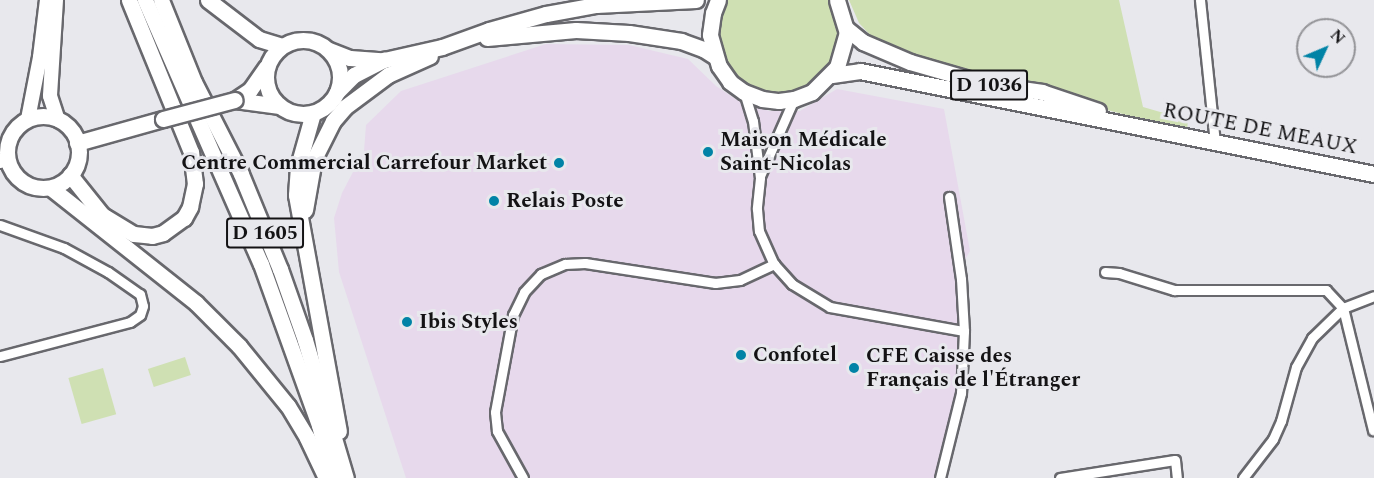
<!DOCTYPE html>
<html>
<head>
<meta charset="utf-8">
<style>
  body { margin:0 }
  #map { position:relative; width:1374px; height:478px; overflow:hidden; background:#e8e8ed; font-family:Spectral,serif }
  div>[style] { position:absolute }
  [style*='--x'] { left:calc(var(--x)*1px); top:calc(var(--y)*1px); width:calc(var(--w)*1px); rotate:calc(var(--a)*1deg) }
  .commercial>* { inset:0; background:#e7d9ec }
  .green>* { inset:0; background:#cfe0b3; transform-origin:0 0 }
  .roads { filter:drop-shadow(2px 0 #68686d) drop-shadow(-2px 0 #68686d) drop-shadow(0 2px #68686d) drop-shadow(0 -2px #68686d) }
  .street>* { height:9px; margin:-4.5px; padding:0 4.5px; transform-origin:4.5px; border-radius:4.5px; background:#fff }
  .secondary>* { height:14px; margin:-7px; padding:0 7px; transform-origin:7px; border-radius:7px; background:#fff }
  .primary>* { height:15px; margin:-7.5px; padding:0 7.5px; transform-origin:7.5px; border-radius:7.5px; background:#fff }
  .primary>.ring { margin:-7.5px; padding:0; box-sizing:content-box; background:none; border:15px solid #fff; border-radius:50% }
  .bridges { filter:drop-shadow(2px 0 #68686d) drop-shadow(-2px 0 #68686d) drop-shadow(0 2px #68686d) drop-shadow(0 -2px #68686d) }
  .primary-bridge>* { height:15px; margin:-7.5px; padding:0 7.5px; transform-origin:7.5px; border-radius:7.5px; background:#fff }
  .dots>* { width:16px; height:16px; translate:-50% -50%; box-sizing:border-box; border:3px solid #e8e8ed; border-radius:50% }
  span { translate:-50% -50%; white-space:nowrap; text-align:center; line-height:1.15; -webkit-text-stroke:6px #e8e8ed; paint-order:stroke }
  .shield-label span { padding:2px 4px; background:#e8e8ed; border:2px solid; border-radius:4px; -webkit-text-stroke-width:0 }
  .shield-label { font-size:20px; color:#141315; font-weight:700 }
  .street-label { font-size:21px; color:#141315 }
  .poi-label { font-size:21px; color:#141315; font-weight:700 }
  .left { translate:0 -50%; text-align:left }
  .right { translate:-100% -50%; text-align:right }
  .north { position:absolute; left:1296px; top:18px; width:60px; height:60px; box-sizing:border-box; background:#e8e8ed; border:2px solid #939397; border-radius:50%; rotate:46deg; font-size:16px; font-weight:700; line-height:24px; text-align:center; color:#141315 }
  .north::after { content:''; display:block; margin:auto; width:21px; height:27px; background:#0083a6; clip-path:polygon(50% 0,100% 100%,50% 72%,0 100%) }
</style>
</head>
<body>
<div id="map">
  <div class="commercial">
    <div style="clip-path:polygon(546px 44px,629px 45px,688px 59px,716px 86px,737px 100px,769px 111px,800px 111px,837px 89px,944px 109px,970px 251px,963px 263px,968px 382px,946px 478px,406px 478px,339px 272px,334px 218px,342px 193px,364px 151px,366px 125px,401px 91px)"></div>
  </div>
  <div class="green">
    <div style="clip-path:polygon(727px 0,829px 0,839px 25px,839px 41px,834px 57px,825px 72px,813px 83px,798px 90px,782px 94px,766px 92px,750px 86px,736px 77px,726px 64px,719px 48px,717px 32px,720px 15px)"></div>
    <div style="clip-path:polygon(849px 0,1119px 0,1143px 107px,1188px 120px,1187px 130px,1107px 110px,1087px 101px,986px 77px,902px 50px,871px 36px,859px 23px)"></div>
    <div style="left:185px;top:357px;width:19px;height:39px;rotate:72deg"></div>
    <div style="left:103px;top:368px;width:48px;height:36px;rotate:74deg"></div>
  </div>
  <div class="roads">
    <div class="street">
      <div style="--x:1200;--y:0;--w:143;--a:84"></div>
      <div style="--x:744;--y:92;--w:30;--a:73"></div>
      <div style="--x:753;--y:121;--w:57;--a:83"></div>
      <div style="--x:760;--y:178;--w:31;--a:96"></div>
      <div style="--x:757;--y:209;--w:22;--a:85"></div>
      <div style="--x:759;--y:231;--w:36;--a:66"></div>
      <div style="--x:774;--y:264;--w:27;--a:48"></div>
      <div style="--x:792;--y:284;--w:44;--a:31.2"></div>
      <div style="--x:830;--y:307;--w:136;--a:10.2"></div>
      <div style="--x:760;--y:176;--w:84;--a:-66.2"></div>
      <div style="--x:0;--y:225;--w:68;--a:19.8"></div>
      <div style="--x:64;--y:248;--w:50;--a:28.6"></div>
      <div style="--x:108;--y:272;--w:39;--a:35"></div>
      <div style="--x:140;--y:294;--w:12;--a:76"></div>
      <div style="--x:143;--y:306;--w:9;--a:108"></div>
      <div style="--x:140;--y:315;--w:12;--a:145"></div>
      <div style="--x:130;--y:322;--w:134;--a:165.3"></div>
      <div style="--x:1105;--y:272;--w:14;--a:4"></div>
      <div style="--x:1119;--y:273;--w:58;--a:17.2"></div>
      <div style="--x:1174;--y:290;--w:152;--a:0"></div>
      <div style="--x:1326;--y:290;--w:25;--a:47"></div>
      <div style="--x:1343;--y:308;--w:126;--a:76.2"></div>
      <div style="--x:523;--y:478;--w:54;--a:-119"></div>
      <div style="--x:497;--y:431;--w:19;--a:-96"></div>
      <div style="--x:495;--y:412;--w:99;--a:-79.5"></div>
      <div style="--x:513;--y:315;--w:25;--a:-64"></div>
      <div style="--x:524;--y:292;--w:25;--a:-47"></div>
      <div style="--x:541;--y:274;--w:26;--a:-23"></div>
      <div style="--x:565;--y:264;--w:20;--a:-3"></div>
      <div style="--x:585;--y:263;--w:132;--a:8.7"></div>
      <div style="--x:715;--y:283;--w:25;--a:-7"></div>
      <div style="--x:740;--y:280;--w:38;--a:-25"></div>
      <div style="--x:940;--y:478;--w:88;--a:-76.1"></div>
      <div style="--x:961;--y:393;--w:62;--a:-87.2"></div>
      <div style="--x:964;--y:331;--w:52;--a:-93.3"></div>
      <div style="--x:961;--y:279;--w:83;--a:-98.3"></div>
      <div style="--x:1060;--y:478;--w:116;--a:-8.9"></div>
      <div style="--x:1175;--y:460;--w:18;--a:84"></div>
      <div style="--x:1243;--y:478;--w:49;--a:-52.4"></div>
      <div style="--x:1273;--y:439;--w:20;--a:-66"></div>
      <div style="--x:1281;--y:421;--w:56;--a:-74.5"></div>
      <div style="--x:1296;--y:367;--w:33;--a:-61"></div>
      <div style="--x:1312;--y:338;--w:43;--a:-44.1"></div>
      <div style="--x:1343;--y:308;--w:33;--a:-21"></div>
    </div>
    <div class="secondary">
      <div style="--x:56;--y:0;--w:96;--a:93.6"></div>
      <div style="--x:50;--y:96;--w:25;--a:72"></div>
      <div style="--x:28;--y:119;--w:63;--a:-79"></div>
      <div style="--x:40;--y:57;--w:57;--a:-83"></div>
      <div style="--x:0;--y:161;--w:7;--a:-16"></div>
    </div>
    <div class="primary">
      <div style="--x:145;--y:0;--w:288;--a:66.3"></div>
      <div style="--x:261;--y:264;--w:171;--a:70.2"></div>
      <div style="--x:319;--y:425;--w:55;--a:75.2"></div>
      <div style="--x:161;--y:0;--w:88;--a:68.1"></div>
      <div style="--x:194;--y:82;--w:103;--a:62.9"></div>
      <div style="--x:241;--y:174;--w:103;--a:67.7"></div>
      <div style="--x:280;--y:269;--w:75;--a:70.6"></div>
      <div style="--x:305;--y:340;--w:144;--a:73.5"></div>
      <div style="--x:208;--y:0;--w:64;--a:37.4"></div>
      <div style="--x:259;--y:39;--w:24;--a:17"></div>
      <div style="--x:718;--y:0;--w:14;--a:111"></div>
      <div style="--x:713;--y:13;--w:22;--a:98"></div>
      <div style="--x:710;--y:35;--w:32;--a:74"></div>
      <div style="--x:719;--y:66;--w:19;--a:55"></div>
      <div style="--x:730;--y:82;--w:17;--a:36"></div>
      <div style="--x:744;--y:92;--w:19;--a:21"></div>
      <div style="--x:762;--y:99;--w:17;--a:7"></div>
      <div style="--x:779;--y:101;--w:15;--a:-8"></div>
      <div style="--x:794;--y:99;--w:19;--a:-21"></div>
      <div style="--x:812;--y:92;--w:35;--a:-45"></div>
      <div style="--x:837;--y:67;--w:35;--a:-74"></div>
      <div style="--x:847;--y:33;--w:34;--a:-107"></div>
      <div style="--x:847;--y:29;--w:21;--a:39"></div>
      <div style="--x:863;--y:42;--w:51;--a:23.1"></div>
      <div style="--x:910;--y:62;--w:79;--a:16.1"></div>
      <div style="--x:986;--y:84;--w:57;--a:8.1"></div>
      <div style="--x:1042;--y:92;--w:59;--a:18.7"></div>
      <div style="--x:487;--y:38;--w:89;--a:-5.1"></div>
      <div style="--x:576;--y:30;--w:53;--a:3.2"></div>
      <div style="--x:629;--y:33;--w:53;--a:8.7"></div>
      <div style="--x:681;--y:41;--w:23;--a:20"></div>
      <div style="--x:703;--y:49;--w:13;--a:32"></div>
      <div class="ring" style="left:266px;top:40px;width:59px;height:59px"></div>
      <div style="--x:329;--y:50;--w:22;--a:21"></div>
      <div style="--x:350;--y:58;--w:31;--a:4"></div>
      <div style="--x:832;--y:75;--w:28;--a:-8"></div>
      <div style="--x:860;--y:71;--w:524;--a:11.33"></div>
      <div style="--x:337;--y:92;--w:24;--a:-45"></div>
      <div style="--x:354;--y:75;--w:34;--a:-27"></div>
      <div style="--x:384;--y:60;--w:59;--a:-12.6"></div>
      <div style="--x:442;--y:47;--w:50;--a:-19.9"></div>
      <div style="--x:489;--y:30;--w:59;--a:-15.7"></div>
      <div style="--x:546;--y:14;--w:51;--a:-10.2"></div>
      <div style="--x:596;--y:5;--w:100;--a:-2.9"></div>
      <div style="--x:235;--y:100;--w:18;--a:-34"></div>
      <div style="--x:250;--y:90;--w:28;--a:-55"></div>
      <div style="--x:235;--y:100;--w:45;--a:7.6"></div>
      <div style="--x:313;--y:113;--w:55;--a:105.8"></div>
      <div style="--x:298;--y:166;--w:29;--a:94"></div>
      <div style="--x:296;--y:195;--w:240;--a:79.7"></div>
      <div class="ring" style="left:7px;top:116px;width:57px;height:57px"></div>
      <div style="--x:77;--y:143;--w:89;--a:-15.6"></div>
      <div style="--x:70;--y:175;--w:51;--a:51.3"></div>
      <div style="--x:102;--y:215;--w:37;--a:31"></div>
      <div style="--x:134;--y:234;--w:18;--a:6"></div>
      <div style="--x:152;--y:236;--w:11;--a:-15"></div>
      <div style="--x:163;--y:233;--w:26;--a:-36"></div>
      <div style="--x:184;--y:218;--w:13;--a:-61"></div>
      <div style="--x:190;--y:207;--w:24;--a:-78"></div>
      <div style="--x:195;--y:184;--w:32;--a:-97"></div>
      <div style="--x:191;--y:152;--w:164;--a:-112.2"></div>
      <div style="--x:51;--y:188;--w:185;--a:38.4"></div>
      <div style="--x:196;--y:303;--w:61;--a:45"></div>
      <div style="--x:239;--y:346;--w:77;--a:50.8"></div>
      <div style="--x:288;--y:406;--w:37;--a:59"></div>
      <div style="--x:307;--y:438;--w:44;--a:64.6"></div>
      <div style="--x:305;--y:210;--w:52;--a:-80"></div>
      <div style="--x:314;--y:159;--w:42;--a:-63.4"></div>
      <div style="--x:333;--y:121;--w:18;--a:-49"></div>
      <div style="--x:345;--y:107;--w:54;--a:-36.7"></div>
      <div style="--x:388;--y:75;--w:46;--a:-24.3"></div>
    </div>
  </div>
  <div class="bridges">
    <div class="primary-bridge">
      <div style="--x:163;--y:119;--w:74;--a:-14.8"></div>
    </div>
  </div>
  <div class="dots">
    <div style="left:708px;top:152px;background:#0083a6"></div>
    <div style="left:559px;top:163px;background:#0083a6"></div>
    <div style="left:494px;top:201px;background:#0083a6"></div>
    <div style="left:407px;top:322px;background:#0083a6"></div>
    <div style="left:741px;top:355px;background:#0083a6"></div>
    <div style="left:854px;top:368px;background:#0083a6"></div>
  </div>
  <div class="shield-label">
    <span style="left:989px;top:85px">D 1036</span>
    <span style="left:265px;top:233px">D 1605</span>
  </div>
  <div class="street-label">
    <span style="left:1260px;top:129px;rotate:11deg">ROUTE DE MEAUX</span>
  </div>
  <div class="poi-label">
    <span class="left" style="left:720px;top:152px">Maison Médicale<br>Saint-Nicolas</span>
    <span class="right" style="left:547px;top:163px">Centre Commercial Carrefour Market</span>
    <span class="left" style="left:506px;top:201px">Relais Poste</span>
    <span class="left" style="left:419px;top:322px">Ibis Styles</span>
    <span class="left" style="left:753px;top:355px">Confotel</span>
    <span class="left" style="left:866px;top:368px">CFE Caisse des<br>Français de l'Étranger</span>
  </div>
  <div class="north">N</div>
</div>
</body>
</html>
